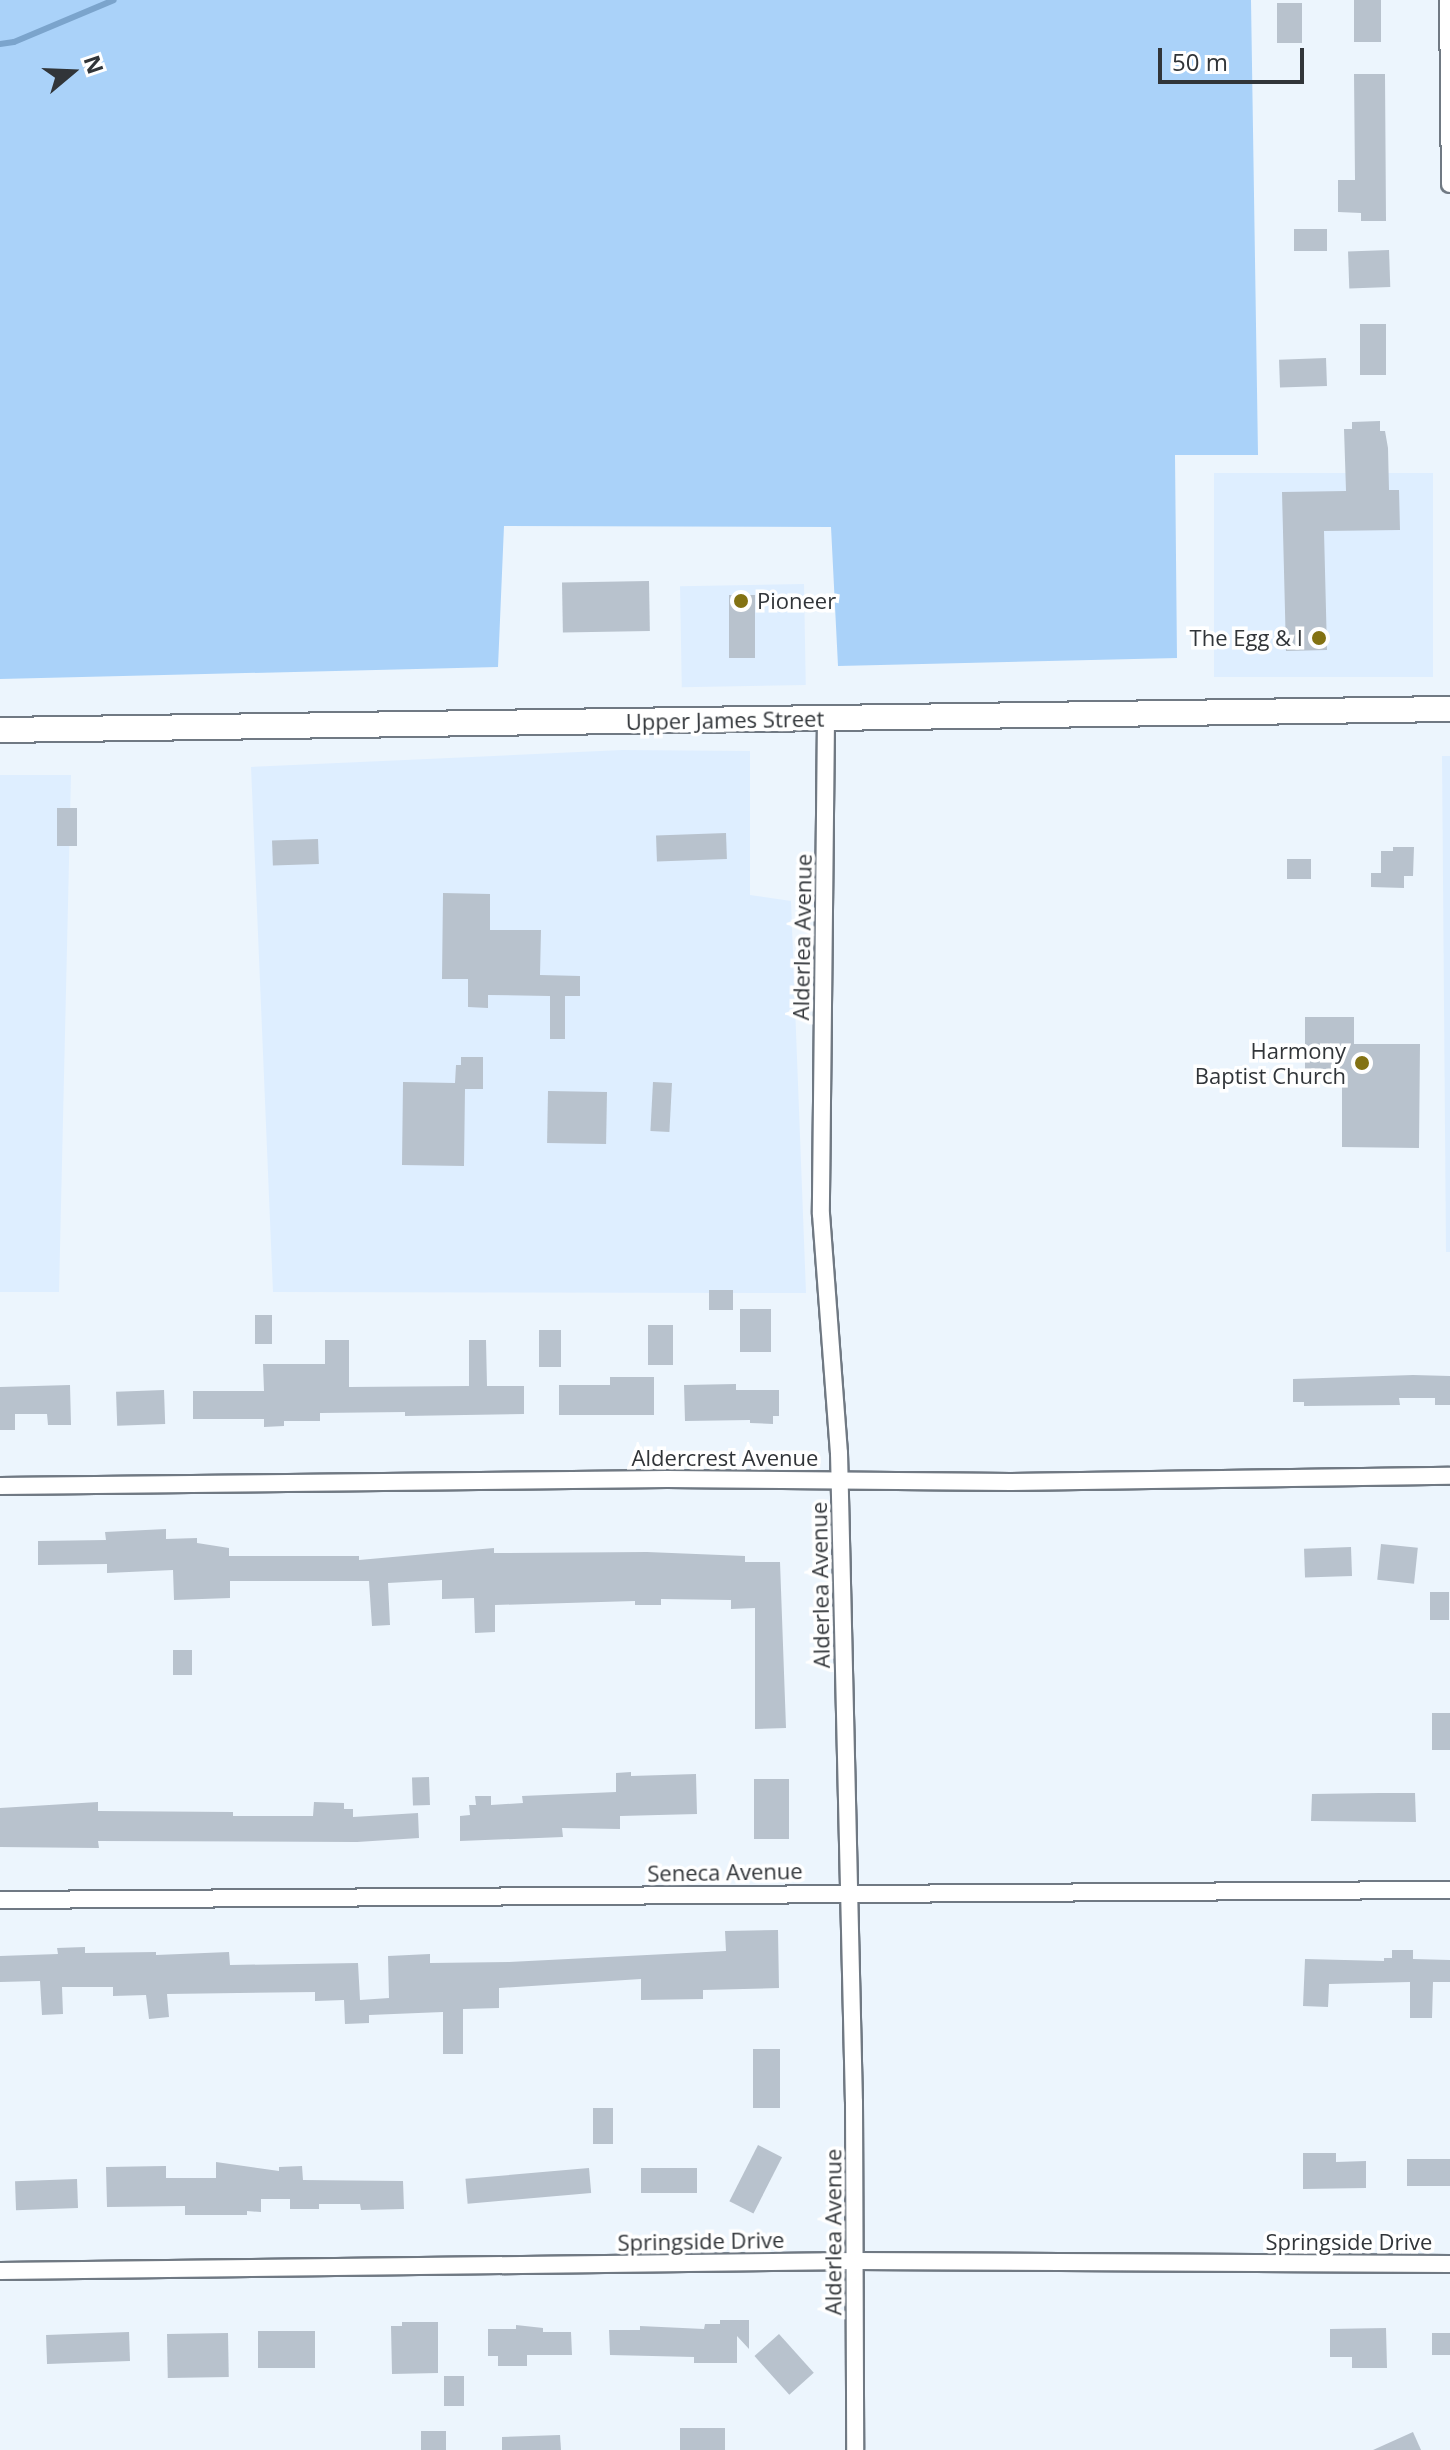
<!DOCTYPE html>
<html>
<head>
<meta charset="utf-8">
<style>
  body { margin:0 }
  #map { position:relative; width:1450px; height:2450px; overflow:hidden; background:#ecf5fd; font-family:"Open Sans",sans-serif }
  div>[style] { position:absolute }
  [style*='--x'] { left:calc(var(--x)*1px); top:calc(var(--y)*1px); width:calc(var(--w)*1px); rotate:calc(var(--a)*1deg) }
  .built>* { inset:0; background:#deeeff; transform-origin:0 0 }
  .green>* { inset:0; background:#aad2f9 }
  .stream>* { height:6px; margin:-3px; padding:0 3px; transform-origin:3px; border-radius:3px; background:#7ba4cc }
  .building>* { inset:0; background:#b8c2cd; transform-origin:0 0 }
  .roads { filter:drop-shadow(2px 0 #707983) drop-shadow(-2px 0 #707983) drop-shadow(0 2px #707983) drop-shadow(0 -2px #707983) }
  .street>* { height:16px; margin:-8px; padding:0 8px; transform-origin:8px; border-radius:8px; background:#fff }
  .primary>* { height:24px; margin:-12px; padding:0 12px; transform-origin:12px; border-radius:12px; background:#fff }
  .dots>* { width:22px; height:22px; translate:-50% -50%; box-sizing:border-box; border:4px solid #fff; border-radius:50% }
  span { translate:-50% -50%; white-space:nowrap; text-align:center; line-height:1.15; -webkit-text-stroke:7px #fff; paint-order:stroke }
  .poi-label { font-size:22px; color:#313539 }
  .left { translate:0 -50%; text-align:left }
  .right { translate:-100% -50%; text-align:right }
  .street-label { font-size:22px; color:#313539 }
  .north { position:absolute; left:32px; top:32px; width:80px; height:80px; -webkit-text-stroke:6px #fff; paint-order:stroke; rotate:71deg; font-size:22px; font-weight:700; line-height:32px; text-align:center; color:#313539 }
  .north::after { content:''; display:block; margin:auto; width:28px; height:36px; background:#313539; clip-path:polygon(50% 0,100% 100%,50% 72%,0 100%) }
  .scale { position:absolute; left:1158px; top:48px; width:146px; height:36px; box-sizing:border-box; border:4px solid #313539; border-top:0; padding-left:10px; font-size:24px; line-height:28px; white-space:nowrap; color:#313539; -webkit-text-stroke:6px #fff; paint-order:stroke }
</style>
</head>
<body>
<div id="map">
  <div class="built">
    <div style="left:1214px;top:473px;width:219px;height:204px"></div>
    <div style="left:804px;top:584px;width:101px;height:124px;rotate:89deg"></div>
    <div style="clip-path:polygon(622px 750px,750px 751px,750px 895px,791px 901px,806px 1293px,273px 1292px,251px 767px)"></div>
    <div style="clip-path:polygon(1442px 756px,1450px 756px,1450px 1252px,1446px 1252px)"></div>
    <div style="clip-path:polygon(0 775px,71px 775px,59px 1292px,0 1292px)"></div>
  </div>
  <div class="green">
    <div style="clip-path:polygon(0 0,1251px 0,1258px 455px,1175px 455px,1177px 658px,838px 666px,831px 527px,504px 526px,498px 667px,0 679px)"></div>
  </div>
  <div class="stream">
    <div style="--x:0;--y:44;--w:14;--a:-8"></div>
    <div style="--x:14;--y:42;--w:108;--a:-22.8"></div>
  </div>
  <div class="building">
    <div style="left:1354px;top:0;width:27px;height:42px"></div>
    <div style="left:1277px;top:3px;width:25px;height:40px"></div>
    <div style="clip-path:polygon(1354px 74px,1385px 74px,1386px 221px,1361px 221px,1361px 213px,1338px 212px,1338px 180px,1355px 180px)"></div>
    <div style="left:1294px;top:229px;width:33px;height:22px"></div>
    <div style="left:1389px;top:250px;width:37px;height:41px;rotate:88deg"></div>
    <div style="left:1360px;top:324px;width:26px;height:51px"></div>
    <div style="left:1326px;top:358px;width:28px;height:47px;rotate:88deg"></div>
    <div style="clip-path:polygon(1380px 421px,1380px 431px,1385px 431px,1388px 448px,1389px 490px,1399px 490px,1400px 530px,1324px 531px,1327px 650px,1286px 651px,1282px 492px,1346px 491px,1344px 429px,1352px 429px,1352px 422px)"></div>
    <div style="left:649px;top:581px;width:50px;height:87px;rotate:89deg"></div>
    <div style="left:729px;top:595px;width:26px;height:63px"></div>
    <div style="left:57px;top:808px;width:20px;height:38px"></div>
    <div style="left:726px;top:833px;width:26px;height:70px;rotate:88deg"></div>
    <div style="left:318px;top:839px;width:25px;height:46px;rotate:88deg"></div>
    <div style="clip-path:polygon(1393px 847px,1414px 847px,1413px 876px,1404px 876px,1404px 888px,1371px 887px,1371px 873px,1381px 873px,1381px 851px,1393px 851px)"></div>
    <div style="left:1311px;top:859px;width:20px;height:24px;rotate:90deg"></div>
    <div style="clip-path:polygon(443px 893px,490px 894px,490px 930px,541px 930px,540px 975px,580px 976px,580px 996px,565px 996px,565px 1039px,550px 1039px,550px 996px,488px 995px,488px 1008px,468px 1007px,468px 979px,442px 979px)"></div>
    <div style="clip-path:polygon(1305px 1017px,1354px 1017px,1354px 1044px,1420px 1044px,1419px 1148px,1342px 1147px,1342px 1082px,1305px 1082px)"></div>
    <div style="clip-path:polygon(461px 1057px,483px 1057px,483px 1089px,465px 1089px,464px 1166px,402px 1165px,403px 1082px,455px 1083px,456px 1065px,461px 1065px)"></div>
    <div style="left:653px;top:1082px;width:19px;height:49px;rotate:3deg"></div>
    <div style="left:548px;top:1091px;width:59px;height:52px;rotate:1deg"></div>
    <div style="left:733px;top:1290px;width:20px;height:24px;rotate:90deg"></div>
    <div style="left:740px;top:1309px;width:31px;height:43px"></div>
    <div style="left:255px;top:1315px;width:17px;height:29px"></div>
    <div style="left:648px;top:1325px;width:25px;height:40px"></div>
    <div style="left:539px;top:1330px;width:22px;height:37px"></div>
    <div style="clip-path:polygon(325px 1340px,349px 1340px,349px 1387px,469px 1386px,469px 1340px,486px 1340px,487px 1386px,524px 1386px,524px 1414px,405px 1416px,405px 1412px,320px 1413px,320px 1421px,284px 1421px,284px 1426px,264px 1427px,264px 1419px,193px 1419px,193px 1391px,264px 1391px,263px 1364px,325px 1364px)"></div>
    <div style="clip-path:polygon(1413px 1375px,1450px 1376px,1450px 1405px,1435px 1405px,1435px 1398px,1399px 1398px,1400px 1405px,1304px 1406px,1304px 1402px,1293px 1402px,1293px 1379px)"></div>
    <div style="clip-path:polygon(610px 1377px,654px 1377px,654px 1415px,559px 1415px,559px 1385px,610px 1385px)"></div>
    <div style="clip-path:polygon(736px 1384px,736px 1390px,779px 1390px,779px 1416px,773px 1416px,773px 1424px,750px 1423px,750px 1420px,685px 1421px,684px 1385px)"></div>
    <div style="clip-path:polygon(70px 1385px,71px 1425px,48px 1425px,47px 1414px,15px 1414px,15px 1430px,0 1430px,0 1387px)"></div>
    <div style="left:164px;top:1390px;width:34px;height:48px;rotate:88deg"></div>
    <div style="clip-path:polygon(166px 1529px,166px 1539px,197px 1538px,197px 1543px,229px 1548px,229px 1556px,359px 1556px,359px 1560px,494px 1548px,494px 1553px,647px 1552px,745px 1556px,745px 1562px,780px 1562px,786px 1728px,755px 1729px,755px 1608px,731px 1609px,731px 1600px,661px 1599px,661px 1605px,635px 1605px,635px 1601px,495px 1605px,495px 1632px,475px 1633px,474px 1598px,442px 1599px,442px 1580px,388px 1583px,390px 1625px,372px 1626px,369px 1581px,230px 1581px,230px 1598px,174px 1600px,173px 1570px,107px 1573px,107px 1564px,38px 1565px,38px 1541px,106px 1540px,105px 1532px)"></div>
    <div style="left:1381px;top:1544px;width:37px;height:36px;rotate:6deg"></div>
    <div style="left:1351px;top:1547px;width:29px;height:47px;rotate:88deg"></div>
    <div style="left:1430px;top:1592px;width:19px;height:28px"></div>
    <div style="left:173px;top:1650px;width:19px;height:25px"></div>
    <div style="left:1432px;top:1713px;width:18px;height:37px"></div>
    <div style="clip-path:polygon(631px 1772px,631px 1776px,696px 1774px,697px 1814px,620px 1816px,620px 1829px,562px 1828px,563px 1837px,460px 1841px,460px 1816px,470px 1815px,469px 1805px,476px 1805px,475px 1796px,491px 1796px,491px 1805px,523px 1803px,522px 1796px,616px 1792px,616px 1773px)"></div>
    <div style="left:429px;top:1777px;width:28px;height:17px;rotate:88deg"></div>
    <div style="left:754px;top:1779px;width:35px;height:60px"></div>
    <div style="clip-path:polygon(1379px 1793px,1415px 1793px,1416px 1822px,1311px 1821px,1312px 1794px)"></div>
    <div style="clip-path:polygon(98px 1802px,98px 1811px,233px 1812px,233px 1816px,313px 1816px,314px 1802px,344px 1803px,344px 1809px,353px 1809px,353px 1817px,418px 1813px,419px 1838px,357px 1842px,98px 1841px,99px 1848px,0 1847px,0 1808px)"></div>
    <div style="clip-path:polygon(778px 1930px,779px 1988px,703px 1990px,703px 1999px,641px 2000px,641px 1979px,499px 1988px,499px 2008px,463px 2009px,463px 2054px,443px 2054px,443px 2012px,369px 2015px,369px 2023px,345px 2024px,344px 2000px,315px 2001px,315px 1992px,167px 1994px,169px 2017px,149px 2019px,146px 1995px,113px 1996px,113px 1987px,62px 1987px,63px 2014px,42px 2015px,40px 1981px,0 1982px,0 1956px,58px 1954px,57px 1948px,85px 1947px,85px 1953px,156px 1952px,156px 1955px,229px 1952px,230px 1965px,358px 1963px,360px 2000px,389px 1998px,388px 1956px,430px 1954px,430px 1963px,509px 1962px,726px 1951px,725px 1931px)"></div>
    <div style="clip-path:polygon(1392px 1950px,1413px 1950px,1413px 1959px,1450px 1960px,1450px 1982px,1433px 1982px,1432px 2018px,1410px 2018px,1410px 1982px,1329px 1984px,1328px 2007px,1303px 2006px,1305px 1959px,1384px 1961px,1384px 1958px,1392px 1958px)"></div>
    <div style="left:753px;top:2049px;width:27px;height:59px"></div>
    <div style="left:593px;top:2108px;width:20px;height:36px"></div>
    <div style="left:758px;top:2145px;width:27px;height:63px;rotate:27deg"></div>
    <div style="clip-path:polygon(1303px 2153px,1336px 2153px,1336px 2162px,1366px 2161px,1366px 2188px,1303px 2189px)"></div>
    <div style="left:1407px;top:2159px;width:43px;height:27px"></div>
    <div style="clip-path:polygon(216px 2162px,279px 2171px,279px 2167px,302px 2166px,303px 2180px,403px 2181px,404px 2209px,361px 2210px,360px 2204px,319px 2204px,319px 2209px,290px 2209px,290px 2199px,261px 2199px,261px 2212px,247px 2211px,247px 2215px,185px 2215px,185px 2206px,107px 2207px,106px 2167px,166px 2166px,166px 2178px,216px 2178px)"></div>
    <div style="left:589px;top:2168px;width:25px;height:124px;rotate:85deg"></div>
    <div style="left:641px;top:2168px;width:56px;height:25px"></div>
    <div style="left:77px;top:2179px;width:29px;height:62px;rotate:88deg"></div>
    <div style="clip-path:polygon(720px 2320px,749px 2320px,749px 2349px,737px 2336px,737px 2363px,694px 2363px,694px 2357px,610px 2355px,609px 2330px,640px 2330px,640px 2326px,704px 2329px,705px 2324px,720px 2324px)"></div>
    <div style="clip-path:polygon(402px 2322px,438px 2322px,438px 2373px,392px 2374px,391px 2326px,402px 2326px)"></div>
    <div style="clip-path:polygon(516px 2325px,543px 2328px,543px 2332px,571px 2332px,572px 2355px,527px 2355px,527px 2366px,498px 2366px,498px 2356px,488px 2356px,488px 2329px,516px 2329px)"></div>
    <div style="clip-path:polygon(1386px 2328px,1387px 2368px,1352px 2368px,1352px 2357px,1330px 2357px,1330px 2329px)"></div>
    <div style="left:258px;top:2331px;width:57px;height:37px"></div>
    <div style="left:129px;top:2332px;width:29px;height:83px;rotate:88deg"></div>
    <div style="left:228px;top:2333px;width:44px;height:61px;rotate:89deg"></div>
    <div style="left:1432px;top:2333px;width:18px;height:22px"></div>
    <div style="left:779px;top:2334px;width:52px;height:33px;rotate:48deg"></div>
    <div style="left:444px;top:2376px;width:20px;height:30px"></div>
    <div style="left:725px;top:2428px;width:22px;height:45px;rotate:90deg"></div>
    <div style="left:421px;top:2431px;width:25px;height:19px"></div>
    <div style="clip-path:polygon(1413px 2432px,1421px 2450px,1373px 2450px)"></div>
    <div style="clip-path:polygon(560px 2435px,561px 2450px,502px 2450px,502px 2437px)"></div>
  </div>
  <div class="roads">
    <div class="street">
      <div style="--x:1448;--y:0;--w:184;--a:89.4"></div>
      <div style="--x:826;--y:719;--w:495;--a:90.6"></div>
      <div style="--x:821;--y:1214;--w:240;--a:85.7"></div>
      <div style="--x:839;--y:1453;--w:649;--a:88.68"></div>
      <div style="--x:854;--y:2102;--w:348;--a:89.8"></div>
      <div style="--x:0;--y:1486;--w:667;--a:-0.6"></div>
      <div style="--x:667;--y:1479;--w:344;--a:0.5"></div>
      <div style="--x:1011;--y:1482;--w:439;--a:-0.8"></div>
      <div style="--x:0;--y:1900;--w:1450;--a:-0.4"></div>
      <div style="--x:0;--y:2271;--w:855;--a:-0.67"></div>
      <div style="--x:855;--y:2261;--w:595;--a:0.29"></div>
    </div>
    <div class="primary">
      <div style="--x:0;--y:730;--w:1450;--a:-0.83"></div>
    </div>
  </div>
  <div class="dots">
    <div style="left:741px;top:601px;background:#837213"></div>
    <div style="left:1319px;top:638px;background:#837213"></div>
    <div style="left:1362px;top:1063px;background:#837213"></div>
  </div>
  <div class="poi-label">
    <span class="left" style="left:757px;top:601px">Pioneer</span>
    <span class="right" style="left:1303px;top:638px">The Egg &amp; I</span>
    <span class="right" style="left:1346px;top:1063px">Harmony<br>Baptist Church</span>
  </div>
  <div class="street-label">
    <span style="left:725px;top:720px;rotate:-1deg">Upper James Street</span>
    <span style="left:802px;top:937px;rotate:-89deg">Alderlea Avenue</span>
    <span style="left:725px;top:1458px">Aldercrest Avenue</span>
    <span style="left:820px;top:1585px;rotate:-91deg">Alderlea Avenue</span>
    <span style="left:725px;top:1872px;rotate:-1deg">Seneca Avenue</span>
    <span style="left:833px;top:2232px;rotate:-90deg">Alderlea Avenue</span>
    <span style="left:701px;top:2241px;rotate:-1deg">Springside Drive</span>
    <span style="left:1349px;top:2242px">Springside Drive</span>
  </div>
  <div class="north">N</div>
  <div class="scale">50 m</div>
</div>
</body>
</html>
